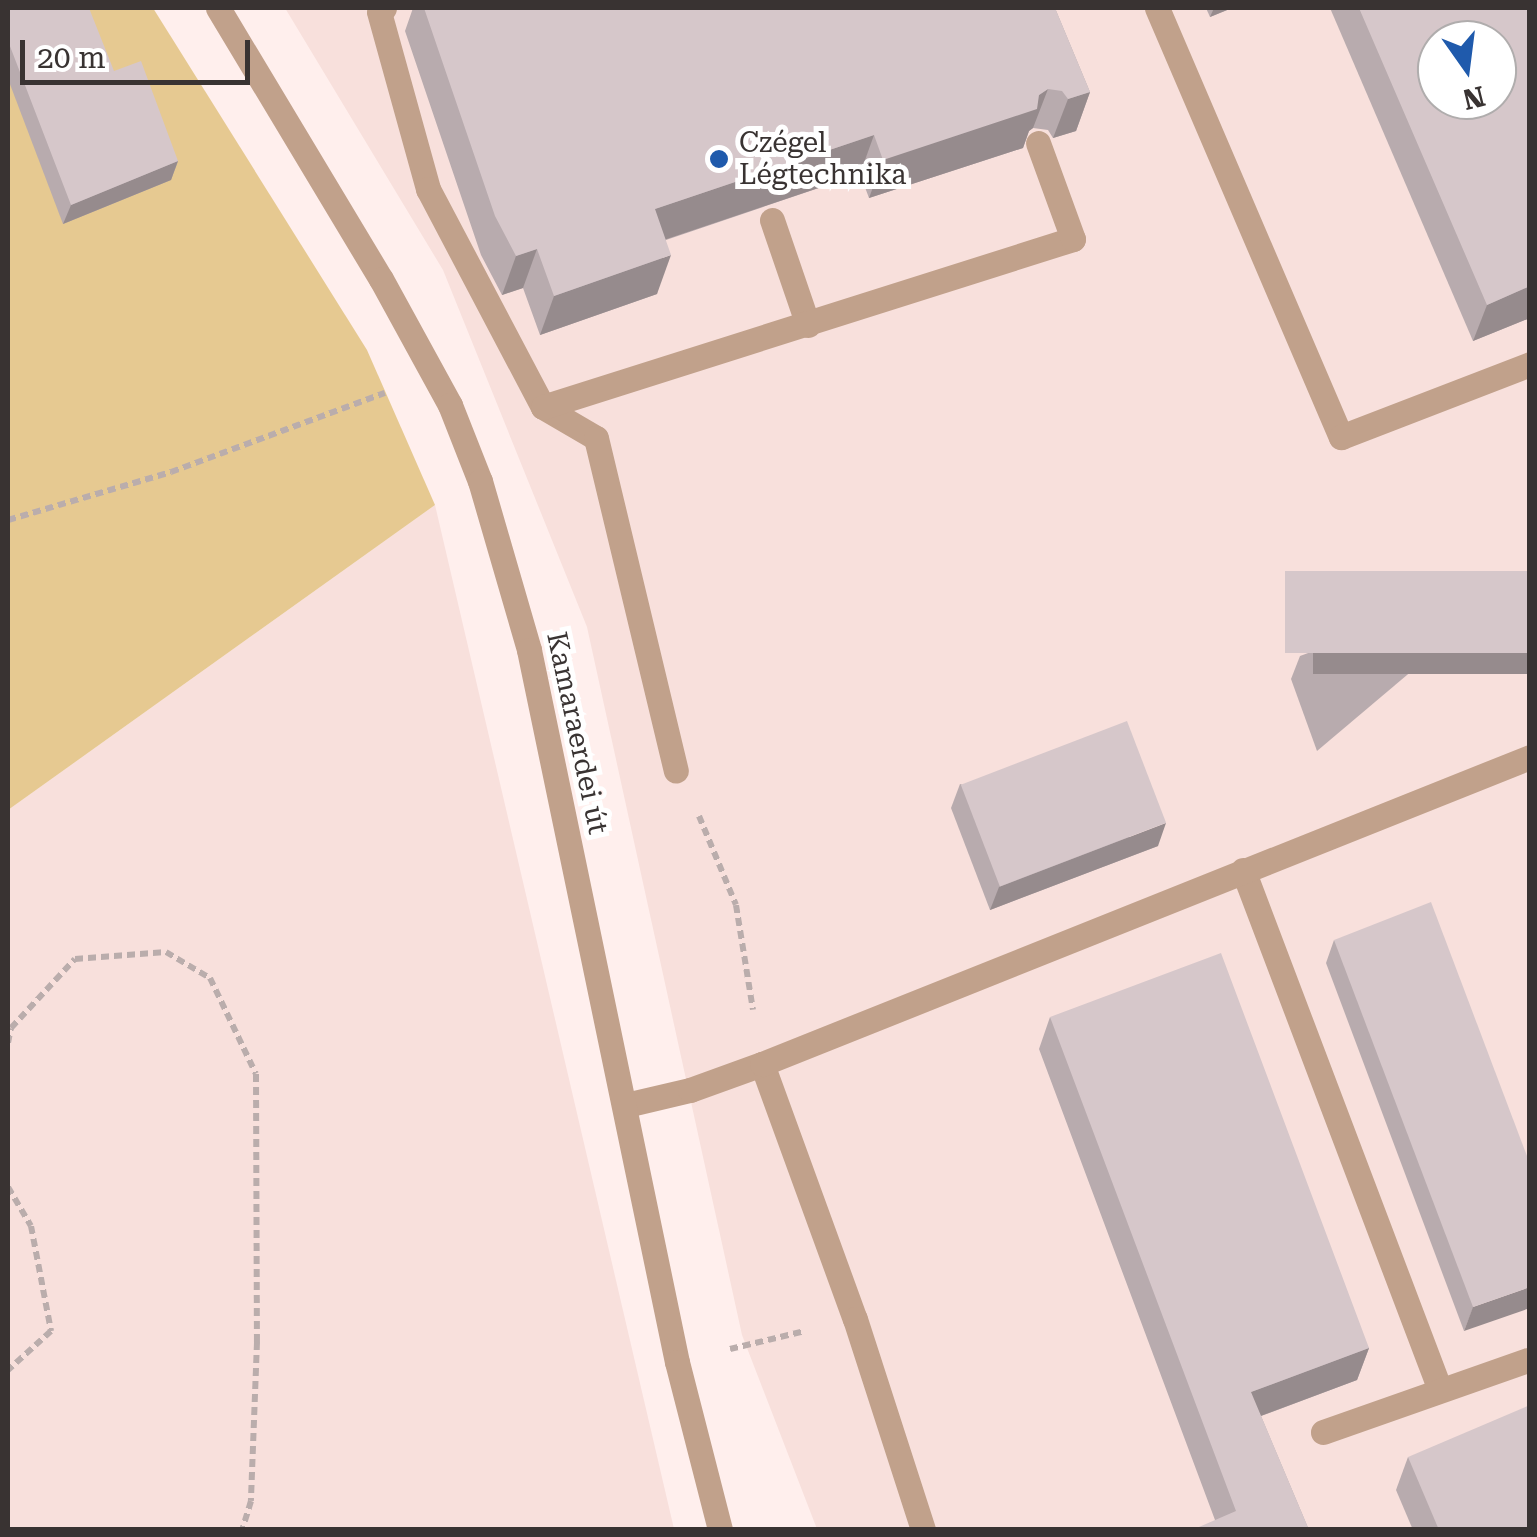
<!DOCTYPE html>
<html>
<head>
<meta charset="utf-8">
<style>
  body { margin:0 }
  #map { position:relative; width:1537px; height:1537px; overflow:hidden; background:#ffefed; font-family:"Roboto Serif",serif }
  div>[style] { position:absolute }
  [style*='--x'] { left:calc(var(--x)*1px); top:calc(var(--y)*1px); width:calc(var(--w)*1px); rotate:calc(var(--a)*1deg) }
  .built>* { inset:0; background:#f8e0dc }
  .green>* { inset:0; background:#e6c991 }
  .path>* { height:6px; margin-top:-3px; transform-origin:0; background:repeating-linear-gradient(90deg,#baadac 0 8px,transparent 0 13px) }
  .service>* { height:25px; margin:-12.5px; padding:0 12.5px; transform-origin:12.5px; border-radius:12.5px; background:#c1a18b }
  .tertiary>* { height:25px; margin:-12.5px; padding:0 12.5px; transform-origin:12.5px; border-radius:12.5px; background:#c1a18b }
  .wall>* { inset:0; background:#b8abae }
  .shaded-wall>* { inset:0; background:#968b8d; transform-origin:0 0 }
  .building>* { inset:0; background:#d6c7ca; transform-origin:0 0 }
  .dots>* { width:28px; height:28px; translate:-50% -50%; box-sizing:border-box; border:5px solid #fff; border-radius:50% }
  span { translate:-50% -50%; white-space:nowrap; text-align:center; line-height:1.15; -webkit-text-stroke:10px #fff; paint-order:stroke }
  .poi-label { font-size:28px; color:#393332 }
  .left { translate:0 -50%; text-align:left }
  .street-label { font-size:28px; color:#393332 }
  .frame { position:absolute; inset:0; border:10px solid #393332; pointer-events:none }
  .north { position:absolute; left:1417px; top:20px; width:100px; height:100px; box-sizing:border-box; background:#fff; border:2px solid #b0adad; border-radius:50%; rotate:166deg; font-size:28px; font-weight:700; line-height:40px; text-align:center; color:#393332 }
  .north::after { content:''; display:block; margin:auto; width:35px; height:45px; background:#1f5aac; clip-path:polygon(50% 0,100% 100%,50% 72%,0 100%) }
  .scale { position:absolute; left:20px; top:40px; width:230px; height:45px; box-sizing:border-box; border:5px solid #393332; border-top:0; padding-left:12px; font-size:30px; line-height:35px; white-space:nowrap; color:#393332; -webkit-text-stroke:8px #fff; paint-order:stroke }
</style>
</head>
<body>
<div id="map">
  <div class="built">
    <div style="clip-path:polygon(evenodd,285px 8px,1529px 8px,1529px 1529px,817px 1529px,742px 1335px,587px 627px,443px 270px,285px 8px,1437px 40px,1497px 40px,1497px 100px,1437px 100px,1437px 40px)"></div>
    <div style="clip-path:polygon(435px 505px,674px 1529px,8px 1529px,8px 810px)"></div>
  </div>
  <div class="green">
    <div style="clip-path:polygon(8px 8px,153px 8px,367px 350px,435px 505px,8px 810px)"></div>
  </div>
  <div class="path">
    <div style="--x:8;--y:520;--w:170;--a:-16.4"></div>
    <div style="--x:171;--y:472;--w:228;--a:-20.3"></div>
    <div style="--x:699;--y:816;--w:96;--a:67.4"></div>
    <div style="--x:736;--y:905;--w:106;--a:80.8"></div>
    <div style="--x:8;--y:1043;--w:15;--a:-79"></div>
    <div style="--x:11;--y:1028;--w:94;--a:-47.2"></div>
    <div style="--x:75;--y:959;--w:91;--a:-4.4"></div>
    <div style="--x:166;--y:952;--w:51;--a:30.6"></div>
    <div style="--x:210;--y:978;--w:106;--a:64.4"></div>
    <div style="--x:256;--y:1074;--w:268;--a:89.8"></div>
    <div style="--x:257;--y:1342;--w:159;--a:92.2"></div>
    <div style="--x:251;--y:1501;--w:30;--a:107"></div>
    <div style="--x:8;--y:1187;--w:45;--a:59.5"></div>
    <div style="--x:31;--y:1226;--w:107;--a:79.2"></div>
    <div style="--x:51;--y:1331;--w:58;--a:137.8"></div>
    <div style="--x:730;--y:1349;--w:77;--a:-13.5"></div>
  </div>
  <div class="service">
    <div style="--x:384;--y:8;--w:6;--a:141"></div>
    <div style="--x:379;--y:12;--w:184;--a:74.5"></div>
    <div style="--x:428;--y:189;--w:246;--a:62.2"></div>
    <div style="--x:543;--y:407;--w:61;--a:30.3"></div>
    <div style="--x:596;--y:438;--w:342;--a:76.5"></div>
    <div style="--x:1157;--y:8;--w:467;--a:66.8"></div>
    <div style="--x:1341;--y:437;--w:203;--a:-21.1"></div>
    <div style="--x:772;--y:220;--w:111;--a:71.1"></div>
    <div style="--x:543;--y:407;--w:556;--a:-17.59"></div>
    <div style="--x:1073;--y:239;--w:102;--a:-110"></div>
    <div style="--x:1243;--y:870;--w:556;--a:69.25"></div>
    <div style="--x:762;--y:1064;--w:271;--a:70"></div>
    <div style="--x:855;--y:1319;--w:222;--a:72.1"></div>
    <div style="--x:626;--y:1105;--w:66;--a:-13.2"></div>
    <div style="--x:690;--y:1090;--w:77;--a:-19.9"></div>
    <div style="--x:762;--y:1064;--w:827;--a:-21.79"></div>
    <div style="--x:1323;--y:1432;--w:217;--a:-19.4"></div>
  </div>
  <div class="tertiary">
    <div style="--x:218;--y:8;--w:316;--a:59"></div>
    <div style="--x:381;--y:279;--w:144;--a:61.3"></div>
    <div style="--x:450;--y:405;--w:82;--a:68.5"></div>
    <div style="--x:480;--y:481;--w:176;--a:73.8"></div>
    <div style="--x:529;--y:650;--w:727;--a:78.26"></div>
    <div style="--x:677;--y:1362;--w:173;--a:75.6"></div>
  </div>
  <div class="wall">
    <div style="clip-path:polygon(8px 8px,114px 71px,178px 161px,171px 180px,63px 224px,8px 79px)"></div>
    <div style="clip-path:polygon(413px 8px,1055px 8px,1090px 92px,1076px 131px,1053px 138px,1048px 130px,1033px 128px,1029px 131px,1023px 148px,869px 198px,860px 174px,666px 240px,657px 294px,540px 335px,523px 288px,502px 295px,481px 255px,405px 31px)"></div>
    <div style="clip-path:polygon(1206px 8px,1232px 8px,1210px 17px)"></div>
    <div style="clip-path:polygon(1330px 8px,1530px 8px,1530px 318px,1473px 341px)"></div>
    <div style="clip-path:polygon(1530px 571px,1317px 751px,1291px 679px,1300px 656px)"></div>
    <div style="clip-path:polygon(960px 784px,1158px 846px,990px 910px,951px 808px)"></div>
    <div style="clip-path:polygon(1334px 940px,1530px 1164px,1464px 1331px,1326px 963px)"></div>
    <div style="clip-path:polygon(1050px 1017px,1369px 1348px,1357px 1380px,1261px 1416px,1309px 1530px,1215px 1520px,1039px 1049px)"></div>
    <div style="clip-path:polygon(1408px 1457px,1530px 1530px,1413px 1530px,1396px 1490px)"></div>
  </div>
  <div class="shaded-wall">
    <div style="clip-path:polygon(1214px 8px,1232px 8px,1210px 17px)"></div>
    <div style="clip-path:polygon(1048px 89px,1033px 128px,1029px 131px,1023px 148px,869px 198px,883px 160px,1039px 95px)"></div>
    <div style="clip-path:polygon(1090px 92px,1076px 131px,1053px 138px,1068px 99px)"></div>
    <div style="clip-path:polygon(874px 135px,860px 174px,640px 248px,655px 209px)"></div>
    <div style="clip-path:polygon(178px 161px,171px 180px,63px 224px,71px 205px)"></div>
    <div style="clip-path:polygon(537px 249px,523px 288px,502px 295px,516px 256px)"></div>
    <div style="clip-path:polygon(671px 255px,657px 294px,540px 335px,554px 296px)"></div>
    <div style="clip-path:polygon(1530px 286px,1530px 318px,1473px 341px,1487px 305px)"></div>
    <div style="left:1530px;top:653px;width:21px;height:217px;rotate:90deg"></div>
    <div style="clip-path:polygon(1166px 823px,1158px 846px,990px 910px,999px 887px)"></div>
    <div style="clip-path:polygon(1530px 1287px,1530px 1308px,1464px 1331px,1473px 1307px)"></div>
    <div style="clip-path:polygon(1369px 1348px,1357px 1380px,1239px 1424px,1251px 1392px)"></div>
  </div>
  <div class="building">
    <div style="clip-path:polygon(8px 8px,89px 8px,114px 71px,141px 61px,178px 161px,71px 205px,8px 41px)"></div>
    <div style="clip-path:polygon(424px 8px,1055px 8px,1090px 92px,1068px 99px,1062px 91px,1048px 89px,1039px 95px,1037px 109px,883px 160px,874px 135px,655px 209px,671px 255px,554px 296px,537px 249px,516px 256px,495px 216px)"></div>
    <div style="clip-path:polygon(evenodd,1359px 8px,1530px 8px,1530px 286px,1487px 305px,1359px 8px,1437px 40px,1497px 40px,1497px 100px,1437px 100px,1437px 40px)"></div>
    <div style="left:1530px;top:571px;width:82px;height:245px;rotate:90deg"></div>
    <div style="left:1127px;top:721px;width:109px;height:178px;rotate:69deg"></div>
    <div style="clip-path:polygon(1431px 902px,1530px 1164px,1530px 1287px,1473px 1307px,1334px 940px)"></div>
    <div style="clip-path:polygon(1221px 953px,1369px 1348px,1251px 1392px,1309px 1530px,1192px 1530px,1236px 1511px,1050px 1017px)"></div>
    <div style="clip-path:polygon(1530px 1405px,1530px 1530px,1439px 1530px,1408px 1457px)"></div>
  </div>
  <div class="dots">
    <div style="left:719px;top:159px;background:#1f5aac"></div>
  </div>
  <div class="poi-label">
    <span class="left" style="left:739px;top:159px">Czégel<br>Légtechnika</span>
  </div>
  <div class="street-label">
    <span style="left:577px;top:733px;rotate:78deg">Kamaraerdei út</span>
  </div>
  <div class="frame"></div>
  <div class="north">N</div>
  <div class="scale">20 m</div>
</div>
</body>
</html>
